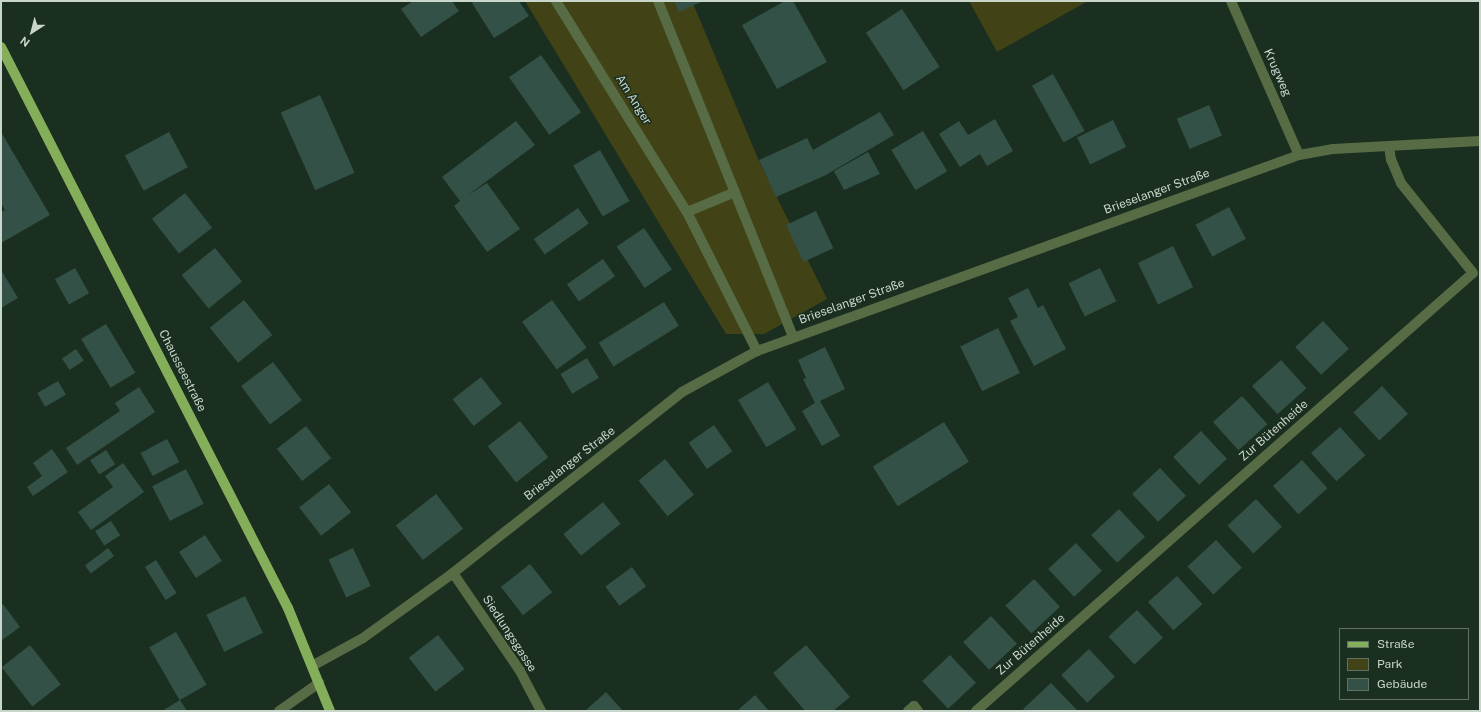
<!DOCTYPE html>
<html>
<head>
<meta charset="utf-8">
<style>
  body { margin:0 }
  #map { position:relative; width:1481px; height:712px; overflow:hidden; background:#1a2f1f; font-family:"Public Sans",sans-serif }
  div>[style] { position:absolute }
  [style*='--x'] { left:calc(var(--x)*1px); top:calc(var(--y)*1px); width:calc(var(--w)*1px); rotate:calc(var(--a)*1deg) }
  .green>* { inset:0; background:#414216 }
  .building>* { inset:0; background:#335147; transform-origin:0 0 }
  .minor>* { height:10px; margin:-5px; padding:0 5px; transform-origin:5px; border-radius:5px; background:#576c45 }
  .major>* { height:10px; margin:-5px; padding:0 5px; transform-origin:5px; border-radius:5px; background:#84ae5a }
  span { translate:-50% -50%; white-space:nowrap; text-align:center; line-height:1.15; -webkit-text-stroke:3px #1a2f1f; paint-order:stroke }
  .street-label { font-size:12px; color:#c9d6cc }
  .frame { position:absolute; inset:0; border:2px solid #c9d6cc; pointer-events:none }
  .legend { position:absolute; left:1339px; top:628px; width:130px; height:72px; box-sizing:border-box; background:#1a2f1f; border:1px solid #607264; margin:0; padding:5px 7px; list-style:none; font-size:12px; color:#c9d6cc }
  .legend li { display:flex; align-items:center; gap:8px; height:20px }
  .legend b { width:20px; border:1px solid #607264 }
  .north { position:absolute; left:12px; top:12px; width:40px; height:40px; -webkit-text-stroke:3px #1a2f1f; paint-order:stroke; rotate:216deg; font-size:11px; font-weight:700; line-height:16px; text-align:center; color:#c9d6cc }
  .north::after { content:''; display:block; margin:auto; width:14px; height:18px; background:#c9d6cc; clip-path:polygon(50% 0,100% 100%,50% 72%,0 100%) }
</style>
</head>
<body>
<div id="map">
  <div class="green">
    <div style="clip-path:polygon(525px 1px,692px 1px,759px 161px,827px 299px,764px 334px,726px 334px)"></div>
    <div style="clip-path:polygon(969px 1px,1088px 1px,997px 52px)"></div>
  </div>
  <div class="building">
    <div style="clip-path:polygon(413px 1px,452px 1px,459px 11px,421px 37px,401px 9px)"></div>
    <div style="clip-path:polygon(474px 1px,519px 1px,529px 16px,494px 38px,472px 3px)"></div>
    <div style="clip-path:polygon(674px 1px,703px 1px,679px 12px)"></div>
    <div style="clip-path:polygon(785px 1px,793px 1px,827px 62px,777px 89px,742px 25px)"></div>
    <div style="left:902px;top:9px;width:69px;height:43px;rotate:57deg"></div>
    <div style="left:541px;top:55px;width:70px;height:39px;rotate:55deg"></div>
    <div style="left:1053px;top:74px;width:65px;height:24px;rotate:61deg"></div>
    <div style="left:320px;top:95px;width:85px;height:43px;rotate:66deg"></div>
    <div style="left:1209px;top:105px;width:33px;height:35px;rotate:67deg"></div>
    <div style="clip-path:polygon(880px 112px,894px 135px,824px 176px,776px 197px,759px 160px,807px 138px,813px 150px)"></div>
    <div style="clip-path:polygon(995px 119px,1013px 151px,987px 166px,980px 154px,960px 167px,939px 134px,959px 121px,968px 135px)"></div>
    <div style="left:1113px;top:120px;width:30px;height:40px;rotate:64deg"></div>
    <div style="clip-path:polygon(516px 121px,535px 145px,467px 196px,487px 183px,520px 229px,487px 252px,454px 206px,460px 201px,442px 177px)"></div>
    <div style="left:923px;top:131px;width:47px;height:37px;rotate:59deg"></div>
    <div style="clip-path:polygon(1px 132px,50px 215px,1px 243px,1px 212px,5px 210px,1px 203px)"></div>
    <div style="left:169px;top:132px;width:40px;height:50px;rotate:62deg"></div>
    <div style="left:600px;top:150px;width:59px;height:31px;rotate:60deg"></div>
    <div style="clip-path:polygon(868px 152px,880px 174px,844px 190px,834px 171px)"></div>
    <div style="left:185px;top:193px;width:44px;height:42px;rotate:52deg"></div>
    <div style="left:1229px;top:207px;width:36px;height:38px;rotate:62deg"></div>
    <div style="left:578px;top:208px;width:19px;height:54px;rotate:55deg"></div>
    <div style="left:816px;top:211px;width:41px;height:33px;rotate:65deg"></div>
    <div style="left:644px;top:228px;width:50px;height:33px;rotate:56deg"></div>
    <div style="left:1173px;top:246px;width:46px;height:39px;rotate:64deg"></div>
    <div style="left:215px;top:248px;width:43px;height:43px;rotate:51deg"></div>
    <div style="left:603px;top:259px;width:21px;height:44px;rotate:55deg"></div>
    <div style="left:75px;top:268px;width:29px;height:23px;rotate:61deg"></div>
    <div style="left:1100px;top:268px;width:37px;height:35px;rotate:64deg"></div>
    <div style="clip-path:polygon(1px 270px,18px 298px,1px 308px)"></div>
    <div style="clip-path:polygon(1028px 288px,1038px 308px,1043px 305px,1066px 349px,1034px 366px,1010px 321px,1018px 317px,1008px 298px)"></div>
    <div style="left:244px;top:300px;width:45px;height:44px;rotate:51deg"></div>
    <div style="left:552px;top:300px;width:59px;height:37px;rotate:54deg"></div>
    <div style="left:664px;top:302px;width:28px;height:77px;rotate:58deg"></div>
    <div style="left:1323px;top:321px;width:38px;height:38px;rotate:47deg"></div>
    <div style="left:106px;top:324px;width:57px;height:29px;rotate:59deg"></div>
    <div style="left:998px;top:328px;width:50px;height:42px;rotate:64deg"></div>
    <div style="clip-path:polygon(825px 347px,845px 389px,820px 401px,840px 436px,822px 446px,802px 411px,815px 403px,803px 379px,806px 378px,798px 360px)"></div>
    <div style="left:76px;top:349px;width:14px;height:17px;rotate:56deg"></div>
    <div style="left:587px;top:358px;width:23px;height:31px;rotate:59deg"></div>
    <div style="left:1281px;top:360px;width:38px;height:39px;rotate:48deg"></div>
    <div style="left:273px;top:362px;width:48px;height:40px;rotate:53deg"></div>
    <div style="left:481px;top:377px;width:34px;height:36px;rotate:52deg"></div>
    <div style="left:58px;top:381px;width:16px;height:24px;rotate:60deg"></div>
    <div style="left:768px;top:382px;width:55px;height:35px;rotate:59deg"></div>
    <div style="left:1382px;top:386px;width:38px;height:39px;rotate:47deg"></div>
    <div style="clip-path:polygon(139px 387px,155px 412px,77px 465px,66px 448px,120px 411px,115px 403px)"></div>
    <div style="left:1242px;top:396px;width:38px;height:39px;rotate:48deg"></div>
    <div style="left:520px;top:421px;width:46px;height:41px;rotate:52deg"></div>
    <div style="left:944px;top:422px;width:47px;height:84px;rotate:58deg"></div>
    <div style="left:714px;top:425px;width:32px;height:31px;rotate:55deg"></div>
    <div style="left:306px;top:426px;width:41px;height:37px;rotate:52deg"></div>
    <div style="left:1340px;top:427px;width:38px;height:39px;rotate:48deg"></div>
    <div style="left:1201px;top:431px;width:38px;height:38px;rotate:47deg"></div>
    <div style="left:167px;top:439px;width:26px;height:30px;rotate:62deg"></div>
    <div style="clip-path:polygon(52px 449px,68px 472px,33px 496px,27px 487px,42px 476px,33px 463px)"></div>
    <div style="left:106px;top:450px;width:17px;height:19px;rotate:57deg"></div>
    <div style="left:665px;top:459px;width:46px;height:34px;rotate:51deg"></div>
    <div style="left:1302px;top:460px;width:38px;height:39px;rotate:48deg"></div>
    <div style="clip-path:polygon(123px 463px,144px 492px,91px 530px,78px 512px,113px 487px,105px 476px)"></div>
    <div style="left:1160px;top:468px;width:38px;height:38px;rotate:47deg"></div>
    <div style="left:186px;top:469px;width:39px;height:38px;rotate:63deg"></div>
    <div style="left:329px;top:484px;width:36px;height:38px;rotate:52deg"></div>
    <div style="left:436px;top:494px;width:44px;height:51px;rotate:52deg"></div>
    <div style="left:1256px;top:499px;width:38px;height:39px;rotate:47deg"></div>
    <div style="left:603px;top:502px;width:28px;height:51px;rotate:51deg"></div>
    <div style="left:1119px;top:509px;width:38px;height:38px;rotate:47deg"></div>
    <div style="left:111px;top:521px;width:17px;height:19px;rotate:57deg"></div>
    <div style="left:205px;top:535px;width:31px;height:31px;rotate:57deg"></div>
    <div style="left:1216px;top:540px;width:38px;height:39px;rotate:47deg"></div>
    <div style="left:1076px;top:543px;width:38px;height:38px;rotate:47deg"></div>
    <div style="left:108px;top:548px;width:10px;height:29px;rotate:53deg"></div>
    <div style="left:353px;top:548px;width:42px;height:27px;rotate:65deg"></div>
    <div style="left:156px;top:560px;width:39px;height:13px;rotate:58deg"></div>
    <div style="left:530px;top:564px;width:36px;height:37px;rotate:52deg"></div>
    <div style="left:632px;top:567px;width:24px;height:33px;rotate:54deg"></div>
    <div style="left:1177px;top:576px;width:38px;height:39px;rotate:48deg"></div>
    <div style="left:1034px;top:579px;width:38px;height:39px;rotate:47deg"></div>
    <div style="left:245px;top:596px;width:41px;height:43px;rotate:64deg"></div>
    <div style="clip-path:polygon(3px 604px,20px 627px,1px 641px,1px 606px)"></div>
    <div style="left:1137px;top:610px;width:38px;height:39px;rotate:47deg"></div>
    <div style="left:991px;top:616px;width:38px;height:38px;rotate:47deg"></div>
    <div style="left:176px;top:632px;width:61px;height:31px;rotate:60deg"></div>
    <div style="left:438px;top:635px;width:43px;height:37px;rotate:52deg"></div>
    <div style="left:30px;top:645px;width:50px;height:36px;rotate:52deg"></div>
    <div style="clip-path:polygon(806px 645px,850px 697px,833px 711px,805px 711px,773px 673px)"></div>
    <div style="left:1089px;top:649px;width:38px;height:38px;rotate:47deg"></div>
    <div style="left:950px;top:655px;width:38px;height:38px;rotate:47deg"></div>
    <div style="clip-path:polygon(1051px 683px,1078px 711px,1025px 711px,1023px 709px)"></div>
    <div style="clip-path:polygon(606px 692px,623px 711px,585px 711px)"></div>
    <div style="clip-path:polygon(755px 695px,769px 711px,737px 711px)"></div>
    <div style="clip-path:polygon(180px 700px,187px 711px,162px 711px)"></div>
  </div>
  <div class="minor">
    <div style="--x:556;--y:1;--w:248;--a:58.2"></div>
    <div style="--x:687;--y:212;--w:156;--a:63.3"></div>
    <div style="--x:658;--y:1;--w:362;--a:68.1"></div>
    <div style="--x:1231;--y:1;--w:168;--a:66.2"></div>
    <div style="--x:687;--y:212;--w:52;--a:-22.6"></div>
    <div style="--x:453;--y:573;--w:119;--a:55.6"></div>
    <div style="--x:520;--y:671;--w:45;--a:62.3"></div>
    <div style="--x:312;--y:666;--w:58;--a:-28.8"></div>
    <div style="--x:363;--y:638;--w:111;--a:-35.8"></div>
    <div style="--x:453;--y:573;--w:292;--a:-38.3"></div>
    <div style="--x:682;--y:392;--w:85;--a:-28.7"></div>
    <div style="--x:757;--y:351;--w:576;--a:-19.88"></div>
    <div style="--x:1299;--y:155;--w:35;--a:-10"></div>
    <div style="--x:1333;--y:149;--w:147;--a:-3.1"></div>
    <div style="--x:279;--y:711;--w:49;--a:-35"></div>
    <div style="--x:908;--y:711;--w:8;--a:-40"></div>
    <div style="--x:914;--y:706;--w:6;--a:51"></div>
    <div style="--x:976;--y:711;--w:662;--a:-41.39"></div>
    <div style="--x:1473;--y:273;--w:115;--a:-128.7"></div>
    <div style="--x:1401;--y:183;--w:25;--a:-113"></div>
    <div style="--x:1391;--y:160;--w:14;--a:-98"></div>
  </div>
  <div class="major">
    <div style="--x:1;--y:47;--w:630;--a:62.91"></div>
    <div style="--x:288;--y:608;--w:111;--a:67.8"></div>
  </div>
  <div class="street-label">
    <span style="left:1277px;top:73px;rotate:66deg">Krugweg</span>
    <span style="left:633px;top:100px;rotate:58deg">Am Anger</span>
    <span style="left:1157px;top:192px;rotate:-20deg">Brieselanger Straße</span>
    <span style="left:852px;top:302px;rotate:-20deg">Brieselanger Straße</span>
    <span style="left:182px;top:371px;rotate:63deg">Chausseestraße</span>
    <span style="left:1274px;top:431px;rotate:-41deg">Zur Bütenheide</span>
    <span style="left:570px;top:464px;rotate:-38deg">Brieselanger Straße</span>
    <span style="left:509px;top:634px;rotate:57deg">Siedlungsgasse</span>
    <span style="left:1031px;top:645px;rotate:-41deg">Zur Bütenheide</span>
  </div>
  <div class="frame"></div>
  <ul class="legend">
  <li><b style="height:5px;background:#84ae5a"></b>Straße</li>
  <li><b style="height:11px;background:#414216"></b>Park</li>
  <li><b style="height:11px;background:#335147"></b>Gebäude</li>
  </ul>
  <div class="north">N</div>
</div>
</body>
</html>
